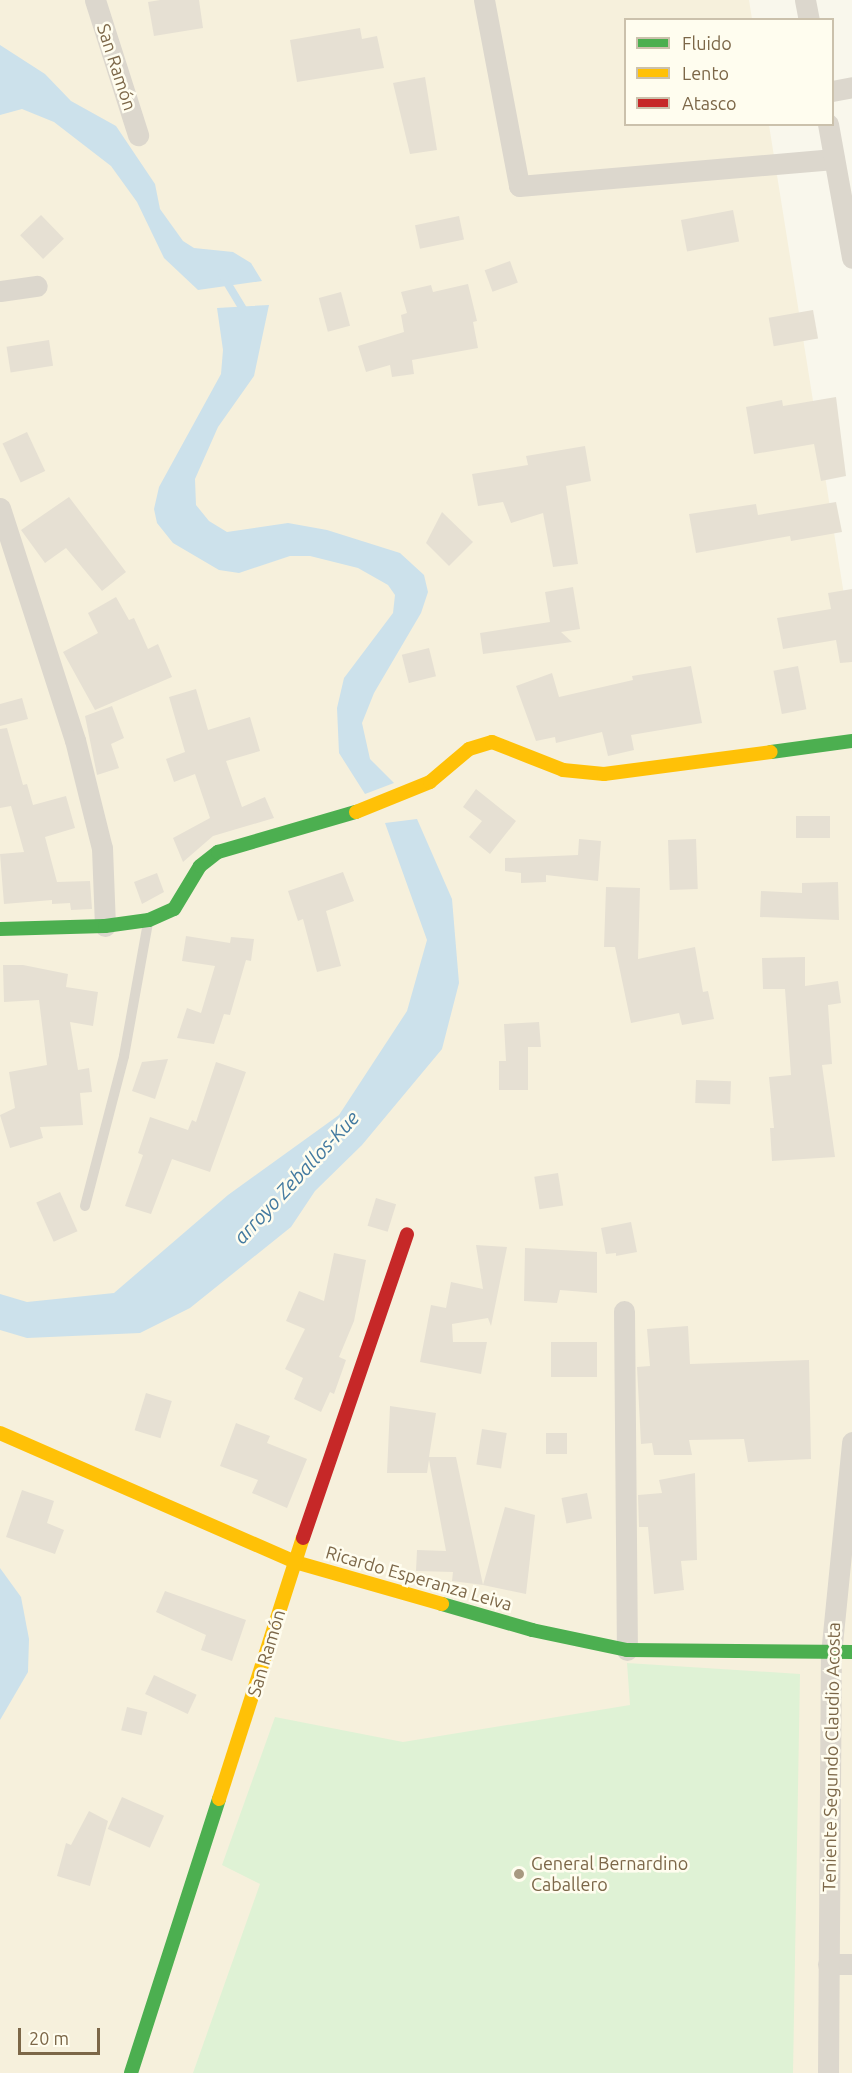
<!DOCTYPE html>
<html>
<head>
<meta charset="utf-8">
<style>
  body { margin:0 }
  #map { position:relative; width:852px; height:2073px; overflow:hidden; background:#f9f7ec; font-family:Ubuntu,sans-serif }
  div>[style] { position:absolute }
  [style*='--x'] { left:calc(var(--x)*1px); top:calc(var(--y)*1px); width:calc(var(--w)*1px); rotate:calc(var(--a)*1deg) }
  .residential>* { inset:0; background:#f6f0dc }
  .green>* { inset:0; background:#dff2d5 }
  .water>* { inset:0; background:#cce1eb }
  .stream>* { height:8px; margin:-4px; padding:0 4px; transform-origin:4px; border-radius:4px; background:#cce1eb }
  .building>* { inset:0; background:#e6e0d3; transform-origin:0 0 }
  .lane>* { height:10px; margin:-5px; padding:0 5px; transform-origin:5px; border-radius:5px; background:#dcd7cd }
  .street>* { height:21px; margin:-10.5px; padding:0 10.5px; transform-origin:10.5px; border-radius:10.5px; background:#dcd7cd }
  .fast>* { height:14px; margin:-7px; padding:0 7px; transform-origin:7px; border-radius:7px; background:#4caf50 }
  .slow>* { height:14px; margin:-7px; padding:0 7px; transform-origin:7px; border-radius:7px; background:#ffc107 }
  .jam>* { height:14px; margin:-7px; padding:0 7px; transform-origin:7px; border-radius:7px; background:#c62828 }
  .dots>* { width:16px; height:16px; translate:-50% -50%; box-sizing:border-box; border:3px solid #fffdef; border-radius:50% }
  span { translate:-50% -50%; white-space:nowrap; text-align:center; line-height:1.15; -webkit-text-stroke:5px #fffdef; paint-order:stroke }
  .street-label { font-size:18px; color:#7c6748 }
  .poi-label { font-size:18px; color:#7c6748 }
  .left { translate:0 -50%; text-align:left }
  .water-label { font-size:20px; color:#437aa0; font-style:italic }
  .legend { position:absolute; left:624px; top:18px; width:210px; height:108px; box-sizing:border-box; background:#fffdef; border:2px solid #cbc1ac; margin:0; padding:8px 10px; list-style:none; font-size:18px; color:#7c6748 }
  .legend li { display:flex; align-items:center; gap:12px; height:30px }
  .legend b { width:30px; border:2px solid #cbc1ac }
  .scale { position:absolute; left:18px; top:2028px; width:82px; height:27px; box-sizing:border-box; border:3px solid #7c6748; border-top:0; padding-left:8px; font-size:18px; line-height:21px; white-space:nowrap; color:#7c6748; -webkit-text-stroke:4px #fffdef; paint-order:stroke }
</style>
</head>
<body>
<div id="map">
  <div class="residential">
    <div style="clip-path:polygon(0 0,749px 0,752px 19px,626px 20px,626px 124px,769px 125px,848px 620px,852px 622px,852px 2073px,0 2073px)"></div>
  </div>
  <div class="green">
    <div style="clip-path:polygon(627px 1663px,800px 1674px,793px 2073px,193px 2073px,260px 1884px,222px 1865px,275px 1717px,403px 1742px,630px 1705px)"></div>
  </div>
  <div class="water">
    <div style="clip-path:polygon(0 45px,45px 74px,71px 101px,116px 126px,155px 184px,160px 209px,183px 241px,194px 248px,233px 252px,251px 263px,262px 281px,198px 290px,164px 258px,137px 202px,111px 166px,54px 122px,22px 109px,0 115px)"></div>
    <div style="clip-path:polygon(269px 305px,254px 376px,218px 427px,195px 479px,196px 505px,209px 521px,227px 532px,288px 523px,327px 530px,400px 553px,424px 575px,428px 592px,421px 613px,374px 693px,362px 723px,370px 759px,394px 783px,365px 794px,339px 753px,337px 708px,344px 678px,393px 613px,395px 595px,388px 585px,358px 568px,310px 556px,290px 556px,239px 573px,219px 570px,173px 543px,157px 523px,154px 509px,159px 487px,221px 374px,223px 350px,217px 308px)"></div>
    <div style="clip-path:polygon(417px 819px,452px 899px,459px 983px,442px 1049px,362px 1145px,315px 1191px,291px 1227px,190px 1308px,140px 1333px,27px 1338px,0 1330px,0 1294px,27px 1302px,114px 1293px,228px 1195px,339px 1115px,407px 1011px,427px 940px,385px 823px)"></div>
    <div style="clip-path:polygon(0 1568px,21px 1597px,29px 1639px,28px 1672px,0 1720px)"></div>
  </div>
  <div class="stream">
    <div style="--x:223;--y:276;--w:44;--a:58.8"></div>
  </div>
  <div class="building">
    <div style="clip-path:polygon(160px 0,199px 0,203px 28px,154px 36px,148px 2px)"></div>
    <div style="clip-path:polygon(360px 28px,362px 39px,377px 36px,384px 68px,297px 82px,290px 40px)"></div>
    <div style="clip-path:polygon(425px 77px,437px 150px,410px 154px,393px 83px)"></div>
    <div style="left:733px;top:210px;width:32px;height:53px;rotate:79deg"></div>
    <div style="left:41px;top:215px;width:33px;height:29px;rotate:46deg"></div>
    <div style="left:459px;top:216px;width:24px;height:45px;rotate:78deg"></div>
    <div style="left:510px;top:261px;width:23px;height:27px;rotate:70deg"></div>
    <div style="clip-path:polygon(468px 284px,477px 321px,473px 322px,478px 348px,412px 360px,414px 374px,392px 377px,390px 365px,366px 372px,358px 346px,404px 332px,401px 315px,407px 313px,401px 292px,431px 285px,433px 292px)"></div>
    <div style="left:341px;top:292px;width:35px;height:23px;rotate:75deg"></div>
    <div style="left:813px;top:310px;width:29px;height:45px;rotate:80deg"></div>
    <div style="left:49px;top:340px;width:26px;height:43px;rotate:81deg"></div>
    <div style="clip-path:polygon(836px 397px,846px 476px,821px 481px,814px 444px,754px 454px,746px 407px,782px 400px,783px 406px)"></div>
    <div style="left:27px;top:432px;width:43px;height:27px;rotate:65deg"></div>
    <div style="clip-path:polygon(585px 446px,591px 481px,566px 486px,578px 564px,553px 567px,543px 513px,511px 523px,503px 502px,478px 506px,472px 474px,528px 465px,526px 456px)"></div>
    <div style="clip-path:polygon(69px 497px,126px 572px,102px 591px,66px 548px,45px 563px,21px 530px)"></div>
    <div style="clip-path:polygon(836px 502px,842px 532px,791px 541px,790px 536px,696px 553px,689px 514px,756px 504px,758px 515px)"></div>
    <div style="clip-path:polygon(442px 512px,473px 542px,449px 566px,426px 543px)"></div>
    <div style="clip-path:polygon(573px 587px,580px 629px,561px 632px,572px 642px,483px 654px,480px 633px,550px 622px,545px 592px)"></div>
    <div style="clip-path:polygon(852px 589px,852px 662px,840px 663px,836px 640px,783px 649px,777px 618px,831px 609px,828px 593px)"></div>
    <div style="clip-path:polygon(116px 597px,129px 620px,134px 618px,148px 649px,158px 644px,172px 677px,95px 710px,63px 652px,98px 633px,88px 613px)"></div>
    <div style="left:429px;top:648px;width:29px;height:28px;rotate:76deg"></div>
    <div style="clip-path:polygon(691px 666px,702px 723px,631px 735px,634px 750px,608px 756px,602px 732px,556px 743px,555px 737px,536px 741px,516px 686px,552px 673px,559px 697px,633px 680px,632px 676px)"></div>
    <div style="left:798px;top:666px;width:44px;height:25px;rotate:79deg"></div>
    <div style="clip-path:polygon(196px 689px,208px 730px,250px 717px,260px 751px,226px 761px,242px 807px,265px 797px,274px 818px,213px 836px,183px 862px,173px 838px,210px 818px,195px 774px,174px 782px,166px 759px,185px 752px,169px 697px)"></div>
    <div style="clip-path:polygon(22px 698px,28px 719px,0 726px,0 704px)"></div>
    <div style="clip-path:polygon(112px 706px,124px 738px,111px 744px,119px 768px,97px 775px,85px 716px)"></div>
    <div style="clip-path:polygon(7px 728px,23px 785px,27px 784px,33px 805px,66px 796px,75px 828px,45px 837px,57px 882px,90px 881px,92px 909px,71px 910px,70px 903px,52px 904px,52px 900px,4px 904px,0 854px,24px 852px,11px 806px,0 808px,0 729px)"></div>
    <div style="clip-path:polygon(476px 789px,516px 821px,490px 854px,469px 837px,482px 821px,463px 807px)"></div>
    <div style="left:830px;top:816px;width:22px;height:34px;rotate:90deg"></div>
    <div style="clip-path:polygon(579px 839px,601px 841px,598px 881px,546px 875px,546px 882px,521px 883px,521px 873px,505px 871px,505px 858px,578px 855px)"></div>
    <div style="left:696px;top:839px;width:50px;height:28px;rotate:88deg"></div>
    <div style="clip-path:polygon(343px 872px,354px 901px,326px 911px,341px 966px,317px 972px,303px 919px,298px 921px,288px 891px)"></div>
    <div style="clip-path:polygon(157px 873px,164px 892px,142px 904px,134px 882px)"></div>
    <div style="clip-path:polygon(838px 882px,839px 920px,760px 917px,761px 891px,802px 893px,802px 883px)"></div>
    <div style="clip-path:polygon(606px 887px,640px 888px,638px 959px,695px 947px,703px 992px,708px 991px,714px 1019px,682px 1025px,679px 1013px,631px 1023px,615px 947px,604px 947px)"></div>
    <div style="clip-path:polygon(186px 936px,230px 943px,231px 937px,254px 939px,251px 961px,246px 960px,230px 1015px,224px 1014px,214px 1044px,177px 1038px,187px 1008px,201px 1013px,215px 966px,182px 961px)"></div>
    <div style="clip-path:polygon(805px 957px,805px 986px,838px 981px,841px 1003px,828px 1005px,832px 1064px,822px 1065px,835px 1157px,772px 1161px,770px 1128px,774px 1128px,769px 1077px,791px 1075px,785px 989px,763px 989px,762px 958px)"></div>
    <div style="clip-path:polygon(3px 965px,23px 965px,68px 974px,66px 987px,98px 992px,93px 1026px,70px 1022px,78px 1070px,89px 1068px,92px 1092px,80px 1093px,83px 1125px,40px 1127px,43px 1138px,10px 1148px,0 1115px,15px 1108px,9px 1072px,47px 1065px,39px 1000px,4px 1002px)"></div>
    <div style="clip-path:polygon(539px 1022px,541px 1047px,528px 1047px,528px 1090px,499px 1090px,499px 1061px,506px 1061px,504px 1024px)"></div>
    <div style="clip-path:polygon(168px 1059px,155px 1099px,132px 1091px,142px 1062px)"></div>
    <div style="clip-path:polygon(216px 1062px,246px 1072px,210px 1172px,172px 1159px,151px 1214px,125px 1206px,143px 1155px,138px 1153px,150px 1117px,188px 1130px,192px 1120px,196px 1122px)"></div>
    <div style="left:696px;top:1080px;width:35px;height:23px;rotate:2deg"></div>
    <div style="left:558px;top:1173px;width:33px;height:24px;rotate:81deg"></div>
    <div style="left:60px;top:1192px;width:43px;height:26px;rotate:66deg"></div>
    <div style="left:376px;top:1198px;width:21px;height:29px;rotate:17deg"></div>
    <div style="clip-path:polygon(631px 1222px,637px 1252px,616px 1256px,616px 1253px,606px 1254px,601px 1228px)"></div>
    <div style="clip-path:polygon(476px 1245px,507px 1247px,491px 1326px,488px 1318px,452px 1324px,453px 1342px,487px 1342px,481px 1374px,420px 1362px,431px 1305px,446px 1308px,451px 1282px,483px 1289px)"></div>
    <div style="clip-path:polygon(525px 1248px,597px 1252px,597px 1293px,560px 1290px,557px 1303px,524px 1301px)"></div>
    <div style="clip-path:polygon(334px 1253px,366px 1260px,354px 1321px,339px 1357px,346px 1360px,334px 1394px,330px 1392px,321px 1412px,294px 1399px,303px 1378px,285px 1369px,305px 1329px,286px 1321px,299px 1291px,324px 1301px)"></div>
    <div style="clip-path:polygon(688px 1326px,690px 1364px,809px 1360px,811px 1459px,748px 1462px,744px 1439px,689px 1440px,692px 1455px,654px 1455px,652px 1443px,641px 1444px,637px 1367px,650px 1366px,647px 1329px)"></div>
    <div style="left:551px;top:1342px;width:46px;height:35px"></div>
    <div style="left:146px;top:1393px;width:27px;height:39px;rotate:17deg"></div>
    <div style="clip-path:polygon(390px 1406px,436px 1413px,429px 1457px,456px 1457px,483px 1585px,452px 1581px,453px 1572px,416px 1571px,417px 1550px,446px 1551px,429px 1460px,427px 1473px,387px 1473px)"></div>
    <div style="clip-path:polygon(236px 1423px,270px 1436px,267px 1443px,307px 1459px,287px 1508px,252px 1493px,258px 1480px,220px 1466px)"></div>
    <div style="left:482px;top:1429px;width:25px;height:36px;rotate:9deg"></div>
    <div style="left:546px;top:1433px;width:21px;height:21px"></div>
    <div style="clip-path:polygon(695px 1473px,697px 1560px,681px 1561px,684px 1590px,654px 1594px,648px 1527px,639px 1527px,638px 1495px,662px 1493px,659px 1480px)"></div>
    <div style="clip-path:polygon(22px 1490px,54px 1501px,47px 1523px,64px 1530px,55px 1554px,6px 1537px)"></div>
    <div style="left:587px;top:1493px;width:26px;height:26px;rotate:79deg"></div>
    <div style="clip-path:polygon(505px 1507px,535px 1515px,526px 1594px,483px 1585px)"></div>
    <div style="clip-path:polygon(165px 1591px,246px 1620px,232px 1661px,201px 1650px,206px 1635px,156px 1612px)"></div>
    <div style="left:154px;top:1675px;width:47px;height:21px;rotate:25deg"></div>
    <div style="left:127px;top:1707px;width:21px;height:24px;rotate:14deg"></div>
    <div style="left:122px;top:1797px;width:46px;height:35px;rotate:24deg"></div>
    <div style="clip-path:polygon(89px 1811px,108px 1821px,90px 1886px,57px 1876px,66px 1843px,71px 1845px)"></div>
  </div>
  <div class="lane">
    <div style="--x:85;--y:1206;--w:155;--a:-75.4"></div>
    <div style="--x:124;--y:1056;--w:135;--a:-79.8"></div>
  </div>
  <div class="street">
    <div style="--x:95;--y:0;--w:142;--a:72.3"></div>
    <div style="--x:484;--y:0;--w:189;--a:79.3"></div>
    <div style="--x:519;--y:186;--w:316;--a:-4.9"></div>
    <div style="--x:805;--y:0;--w:20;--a:79"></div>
    <div style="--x:832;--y:91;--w:20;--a:-11"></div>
    <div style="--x:828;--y:124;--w:136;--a:79.8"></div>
    <div style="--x:0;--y:291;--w:37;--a:-8"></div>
    <div style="--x:0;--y:508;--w:244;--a:72.1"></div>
    <div style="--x:75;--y:740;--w:111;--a:76"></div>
    <div style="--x:102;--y:848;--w:78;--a:87.8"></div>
    <div style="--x:624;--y:1311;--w:339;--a:89.5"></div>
    <div style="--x:828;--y:1964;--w:24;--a:0"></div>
    <div style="--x:828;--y:2073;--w:419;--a:-89.6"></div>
    <div style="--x:831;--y:1654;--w:213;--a:-84.3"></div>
  </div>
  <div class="fast">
    <div style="--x:771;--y:752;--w:82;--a:-7.7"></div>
    <div style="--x:0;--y:929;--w:105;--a:-1.6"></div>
    <div style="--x:105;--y:926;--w:44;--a:-7.8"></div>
    <div style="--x:149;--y:920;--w:27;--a:-24"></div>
    <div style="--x:174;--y:909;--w:50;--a:-58.8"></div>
    <div style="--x:200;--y:866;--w:23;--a:-38"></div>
    <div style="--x:218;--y:852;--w:144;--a:-16.2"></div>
    <div style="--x:442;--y:1604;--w:94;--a:16.1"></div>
    <div style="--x:532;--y:1630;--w:97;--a:11.9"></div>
    <div style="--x:627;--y:1650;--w:225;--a:0.5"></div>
    <div style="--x:131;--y:2073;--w:288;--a:-72.2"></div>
  </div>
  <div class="slow">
    <div style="--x:356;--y:812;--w:80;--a:-22.1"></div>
    <div style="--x:430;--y:782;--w:51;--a:-40.2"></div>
    <div style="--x:469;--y:749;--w:24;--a:-17"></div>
    <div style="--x:492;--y:742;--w:76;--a:21.5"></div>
    <div style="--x:563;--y:770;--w:41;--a:5.6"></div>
    <div style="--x:604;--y:774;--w:168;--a:-7.5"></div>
    <div style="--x:0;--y:1433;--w:322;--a:23.6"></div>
    <div style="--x:295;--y:1562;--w:153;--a:15.9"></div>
    <div style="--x:219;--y:1799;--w:274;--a:-72.2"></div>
  </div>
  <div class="jam">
    <div style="--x:303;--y:1538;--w:321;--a:-71.1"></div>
  </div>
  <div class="dots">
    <div style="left:519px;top:1874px;background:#a89981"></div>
  </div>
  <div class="street-label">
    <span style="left:117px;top:67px;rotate:72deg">San Ramón</span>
    <span style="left:419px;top:1578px;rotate:16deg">Ricardo Esperanza Leiva</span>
    <span style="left:266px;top:1653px;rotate:-73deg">San Ramón</span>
    <span style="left:831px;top:1757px;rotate:-89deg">Teniente Segundo Claudio Acosta</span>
  </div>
  <div class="poi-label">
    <span class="left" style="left:531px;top:1874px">General Bernardino<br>Caballero</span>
  </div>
  <div class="water-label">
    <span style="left:296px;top:1177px;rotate:-47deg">arroyo Zeballos-Kue</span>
  </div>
  <ul class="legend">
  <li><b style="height:8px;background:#4caf50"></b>Fluido</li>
  <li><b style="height:8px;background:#ffc107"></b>Lento</li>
  <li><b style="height:8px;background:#c62828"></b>Atasco</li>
  </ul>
  <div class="scale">20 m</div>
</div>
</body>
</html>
